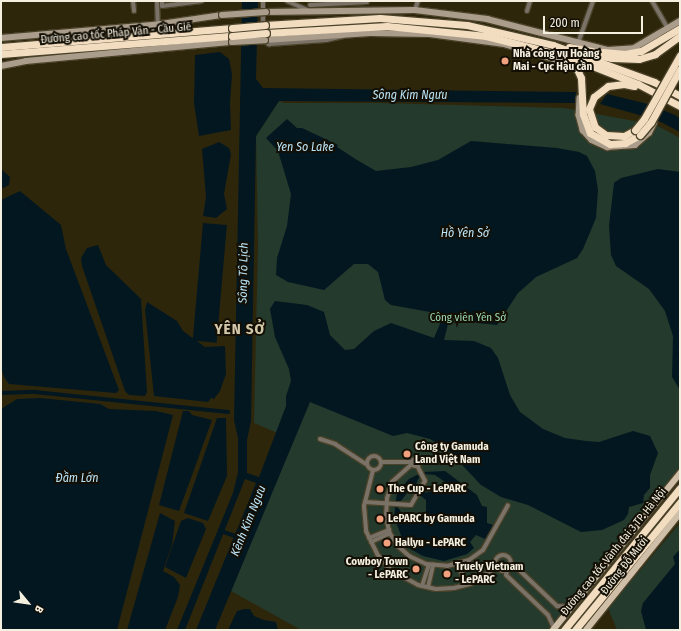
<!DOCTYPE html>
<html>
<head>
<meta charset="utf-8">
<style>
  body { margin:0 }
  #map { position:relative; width:681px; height:631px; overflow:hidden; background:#2e260b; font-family:"Fira Sans Condensed",sans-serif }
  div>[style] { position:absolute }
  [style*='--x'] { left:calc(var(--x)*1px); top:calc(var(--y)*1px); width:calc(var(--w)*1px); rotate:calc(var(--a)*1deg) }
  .green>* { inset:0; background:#233a2c }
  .water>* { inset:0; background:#031720; transform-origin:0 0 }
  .canal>* { height:3.5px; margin:-1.75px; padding:0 1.75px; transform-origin:1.75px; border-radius:1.75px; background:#031720 }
  .roads { filter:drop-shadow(1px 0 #4a4229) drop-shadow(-1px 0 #4a4229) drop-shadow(0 1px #4a4229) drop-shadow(0 -1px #4a4229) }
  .street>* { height:4px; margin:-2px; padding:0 2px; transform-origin:2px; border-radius:2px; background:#7a7267 }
  .street>.ring { margin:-2px; padding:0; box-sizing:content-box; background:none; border:4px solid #7a7267; border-radius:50% }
  .secondary>* { height:5.5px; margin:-2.75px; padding:0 2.75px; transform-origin:2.75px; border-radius:2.75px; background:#aa9d8b }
  .primary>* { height:6px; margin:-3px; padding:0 3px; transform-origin:3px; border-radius:3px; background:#d0bfa8 }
  .highway>* { height:7px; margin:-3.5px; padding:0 3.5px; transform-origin:3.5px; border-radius:3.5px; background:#f2ddc1 }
  .bridges { filter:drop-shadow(1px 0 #4a4229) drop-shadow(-1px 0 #4a4229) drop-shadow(0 1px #4a4229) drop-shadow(0 -1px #4a4229) }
  .secondary-bridge>* { height:5.5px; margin:-2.75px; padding:0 2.75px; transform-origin:2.75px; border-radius:2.75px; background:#aa9d8b }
  .highway-bridge>* { height:7px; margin:-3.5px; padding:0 3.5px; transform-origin:3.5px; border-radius:3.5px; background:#f2ddc1 }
  .dots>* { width:11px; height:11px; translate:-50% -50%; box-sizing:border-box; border:2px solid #130f05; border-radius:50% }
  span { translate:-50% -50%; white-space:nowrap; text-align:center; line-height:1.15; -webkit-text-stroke:4px #130f05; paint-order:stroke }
  .street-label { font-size:11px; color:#f4efdf }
  .poi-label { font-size:11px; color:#f4efdf; font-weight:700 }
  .left { translate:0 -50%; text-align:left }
  .right { translate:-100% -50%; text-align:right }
  .park-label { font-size:11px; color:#9bdab4 }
  .water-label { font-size:12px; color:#bae4f7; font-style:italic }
  .district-label { font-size:15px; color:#d3c8a9; font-weight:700; letter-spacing:1px }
  .frame { position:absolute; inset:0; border:2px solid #f4efdf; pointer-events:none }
  .north { position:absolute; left:8px; top:583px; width:40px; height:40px; -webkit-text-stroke:3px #130f05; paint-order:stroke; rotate:119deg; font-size:11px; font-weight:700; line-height:16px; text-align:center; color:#f4efdf }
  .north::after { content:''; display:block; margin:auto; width:14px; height:18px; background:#f4efdf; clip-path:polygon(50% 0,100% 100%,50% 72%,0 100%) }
  .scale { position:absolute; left:543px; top:16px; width:100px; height:18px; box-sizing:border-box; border:2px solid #f4efdf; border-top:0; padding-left:5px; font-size:12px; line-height:14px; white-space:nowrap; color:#f4efdf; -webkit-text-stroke:3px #130f05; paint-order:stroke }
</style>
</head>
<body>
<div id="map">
  <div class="green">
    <div style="clip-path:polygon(279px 101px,284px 103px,381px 103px,564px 108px,656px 125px,680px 138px,680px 471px,575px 595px,550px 630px,301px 630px,231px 591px,292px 439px,254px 423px,258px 244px,256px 136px)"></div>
    <div style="clip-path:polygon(680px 523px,680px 630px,617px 630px,608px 608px)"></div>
  </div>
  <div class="water">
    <div style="clip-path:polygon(242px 1px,258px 1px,256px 79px,263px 88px,576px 92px,575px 103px,279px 101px,256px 136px,251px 421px,247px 440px,247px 473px,259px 477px,286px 406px,286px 396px,291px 381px,289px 369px,275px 337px,270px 309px,275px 301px,307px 305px,324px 312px,330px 335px,345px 350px,354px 349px,374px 331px,391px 323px,434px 338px,442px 319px,441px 314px,391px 305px,385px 300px,378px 272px,368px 264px,354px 264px,324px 290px,288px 282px,276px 275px,277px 258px,287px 226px,291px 194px,278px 151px,266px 138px,287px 119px,297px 128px,302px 128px,338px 145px,337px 147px,357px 160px,376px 171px,411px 167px,438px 160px,471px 141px,557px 148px,579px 152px,587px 156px,595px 171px,598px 190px,596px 218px,583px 249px,577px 258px,536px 277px,526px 286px,518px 293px,497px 325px,477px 323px,457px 314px,449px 320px,444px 340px,474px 341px,491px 348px,498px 358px,510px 395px,520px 412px,543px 429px,565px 438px,586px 441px,599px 442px,633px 431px,650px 436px,658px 453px,650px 475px,650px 488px,644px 495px,643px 503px,629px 507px,628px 514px,624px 520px,602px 530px,581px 532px,528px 505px,501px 497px,481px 485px,447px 449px,430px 439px,407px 433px,393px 436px,310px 402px,215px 630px,196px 630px,256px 483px,245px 479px,185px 630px,177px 630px,233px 493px,238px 472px,238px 438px,234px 420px)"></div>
    <div style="clip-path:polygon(220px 52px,229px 59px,232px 74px,230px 104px,231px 130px,199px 136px,194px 103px,195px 55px)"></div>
    <div style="clip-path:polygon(607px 94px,648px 104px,675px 115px,680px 118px,680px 132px,657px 120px,600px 104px)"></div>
    <div style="clip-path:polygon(219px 142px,229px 148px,231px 154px,224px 194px,227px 209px,216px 218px,203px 216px,206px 197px,202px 149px)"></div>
    <div style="clip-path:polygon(1px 169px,10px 177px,9px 185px,1px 189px)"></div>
    <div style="clip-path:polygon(658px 169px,680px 172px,680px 390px,672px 377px,673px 336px,665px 311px,649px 289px,616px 266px,611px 255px,609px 226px,614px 183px,621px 178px)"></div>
    <div style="clip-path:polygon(20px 191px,61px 225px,66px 249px,119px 390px,116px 393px,9px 384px,4px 377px,1px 368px,1px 200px)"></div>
    <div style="left:203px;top:223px;width:24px;height:118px;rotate:5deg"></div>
    <div style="clip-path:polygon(98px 245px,106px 265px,141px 299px,147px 392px,145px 396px,129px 395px,125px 391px,82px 266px,81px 258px,87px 248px)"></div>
    <div style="clip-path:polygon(147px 302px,177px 321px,183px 331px,205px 347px,225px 346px,226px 374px,220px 391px,214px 399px,211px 398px,208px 402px,154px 396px,145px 310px)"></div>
    <div style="clip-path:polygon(40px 398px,100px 404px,109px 409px,156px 411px,173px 415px,117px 630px,1px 630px,1px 409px,17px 399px)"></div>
    <div style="clip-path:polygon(183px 411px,189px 411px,192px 415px,212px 420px,179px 511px,159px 505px)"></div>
    <div style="clip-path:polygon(217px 418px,226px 418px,227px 476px,208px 521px,184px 513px)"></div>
    <div style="clip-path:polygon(evenodd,445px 471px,477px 495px,482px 506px,487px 507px,487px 523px,493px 525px,485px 539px,476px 535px,470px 542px,474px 548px,467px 554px,444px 561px,423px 556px,405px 546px,394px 517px,397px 492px,409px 479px,423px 472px,445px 471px,425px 474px,435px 475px,445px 482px,445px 489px,423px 493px,415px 488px,418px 479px,425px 474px,445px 471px,411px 488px,426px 500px,426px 515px,418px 523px,413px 520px,407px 521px,397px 506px,411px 488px)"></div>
    <div style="clip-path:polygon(160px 513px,175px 521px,172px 545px,163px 571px,174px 577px,180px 585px,178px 597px,165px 630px,127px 630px)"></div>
    <div style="clip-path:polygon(188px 518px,203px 523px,206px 529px,186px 578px,165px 567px,181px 521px)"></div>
    <div style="clip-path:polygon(680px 549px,680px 630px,646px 630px,641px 611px,643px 603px,675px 564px,673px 557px)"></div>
    <div style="clip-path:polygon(244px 609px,250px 609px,254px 616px,264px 620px,276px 622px,278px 630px,228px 630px,237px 611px)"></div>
  </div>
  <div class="canal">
    <div style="--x:1;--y:393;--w:34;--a:-2"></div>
    <div style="--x:35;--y:392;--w:194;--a:5.9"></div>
    <div style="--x:221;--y:531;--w:18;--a:19"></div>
  </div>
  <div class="roads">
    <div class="street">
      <div style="--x:133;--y:1;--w:10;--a:84"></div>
      <div style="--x:157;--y:1;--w:23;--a:88"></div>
      <div style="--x:162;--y:1;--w:5;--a:90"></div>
      <div style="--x:162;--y:6;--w:40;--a:-7.1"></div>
      <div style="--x:287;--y:1;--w:22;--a:24"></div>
      <div style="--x:652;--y:1;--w:32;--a:60"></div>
      <div style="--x:310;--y:5;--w:57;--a:-3"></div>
      <div style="--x:415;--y:10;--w:9;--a:-72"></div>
      <div style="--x:527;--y:11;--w:10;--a:-73"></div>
      <div style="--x:263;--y:26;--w:25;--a:-90"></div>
      <div style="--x:262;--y:39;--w:9;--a:36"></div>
      <div style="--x:269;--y:44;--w:57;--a:-4"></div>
      <div style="--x:326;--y:40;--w:18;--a:-13"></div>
      <div style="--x:578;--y:43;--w:45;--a:-70.3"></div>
      <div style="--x:320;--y:439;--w:16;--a:18"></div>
      <div style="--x:335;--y:444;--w:37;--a:33"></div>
      <div class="ring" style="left:367px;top:456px;width:10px;height:10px"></div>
      <div class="ring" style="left:411.5px;top:458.5px;width:3px;height:3px"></div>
      <div style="--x:381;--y:462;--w:30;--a:0"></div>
      <div style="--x:412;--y:464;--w:27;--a:138"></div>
      <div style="--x:392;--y:482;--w:17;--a:107"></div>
      <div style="--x:387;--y:498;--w:17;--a:93"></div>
      <div style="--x:386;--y:515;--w:17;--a:80"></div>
      <div style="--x:389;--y:532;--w:17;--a:57"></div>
      <div style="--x:398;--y:546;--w:15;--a:42"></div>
      <div style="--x:409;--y:556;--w:19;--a:25"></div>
      <div style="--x:426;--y:564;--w:21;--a:5"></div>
      <div style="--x:447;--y:566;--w:23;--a:-15"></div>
      <div style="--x:469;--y:560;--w:17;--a:-36"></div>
      <div style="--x:483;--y:550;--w:51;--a:-60.9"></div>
      <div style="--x:373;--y:470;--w:37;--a:104"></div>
      <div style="--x:364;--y:506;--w:25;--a:85"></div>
      <div style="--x:366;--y:531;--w:25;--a:64"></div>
      <div style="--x:377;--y:554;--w:21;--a:49"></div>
      <div style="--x:391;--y:570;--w:31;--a:29"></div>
      <div style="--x:418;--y:585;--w:18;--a:13"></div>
      <div style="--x:436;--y:589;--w:18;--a:-3"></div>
      <div style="--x:454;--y:588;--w:16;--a:-14"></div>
      <div style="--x:470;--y:584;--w:31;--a:-32"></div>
      <div style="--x:365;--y:502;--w:46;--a:3.7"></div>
      <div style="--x:411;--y:505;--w:28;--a:-60"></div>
      <div style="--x:425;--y:481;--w:18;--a:-117"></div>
      <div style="--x:369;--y:538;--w:22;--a:-22"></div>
      <div style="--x:371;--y:542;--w:21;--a:-25"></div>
      <div class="ring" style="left:495px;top:555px;width:12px;height:12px"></div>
      <div style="--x:458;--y:563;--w:23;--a:70"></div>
      <div style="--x:511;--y:567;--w:5;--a:0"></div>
      <div style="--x:516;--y:567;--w:57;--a:43.6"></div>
      <div style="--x:557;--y:606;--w:14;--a:4"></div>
      <div style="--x:507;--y:571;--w:4;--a:104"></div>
      <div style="--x:506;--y:575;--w:58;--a:43.6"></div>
      <div style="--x:548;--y:615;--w:14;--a:65"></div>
      <div style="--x:422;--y:586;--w:22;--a:-72"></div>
      <div style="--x:428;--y:587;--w:23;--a:-77"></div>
    </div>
    <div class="secondary">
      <div style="--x:266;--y:12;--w:149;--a:-0.8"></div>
      <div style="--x:415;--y:10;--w:73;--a:7.1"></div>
      <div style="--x:487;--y:19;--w:125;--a:14.4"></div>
      <div style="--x:608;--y:50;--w:26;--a:-4"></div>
      <div style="--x:634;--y:48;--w:53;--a:-30.4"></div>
      <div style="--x:1;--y:38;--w:154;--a:-4.9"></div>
      <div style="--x:154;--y:25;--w:69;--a:-8.4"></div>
      <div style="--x:265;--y:40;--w:105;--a:-3.8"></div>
      <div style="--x:370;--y:33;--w:60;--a:1"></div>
      <div style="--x:430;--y:34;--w:75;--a:7.7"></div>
      <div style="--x:504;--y:44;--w:66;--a:16.8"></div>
      <div style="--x:1;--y:66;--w:25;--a:-11"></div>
      <div style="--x:26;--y:61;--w:207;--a:-5.3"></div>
      <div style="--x:580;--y:98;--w:17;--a:93"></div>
      <div style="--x:579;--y:115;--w:16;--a:75"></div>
      <div style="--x:583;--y:130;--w:13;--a:48"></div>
      <div style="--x:592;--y:140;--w:17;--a:25"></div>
      <div style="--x:607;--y:147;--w:28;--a:-4"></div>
      <div style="--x:635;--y:145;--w:18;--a:-41"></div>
      <div style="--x:649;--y:133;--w:11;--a:-63"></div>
    </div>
    <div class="primary">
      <div style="--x:553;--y:630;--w:202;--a:-51"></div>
      <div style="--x:586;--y:630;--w:150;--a:-51.2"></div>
    </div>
    <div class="highway">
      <div style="--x:265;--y:25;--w:115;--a:-3.5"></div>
      <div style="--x:380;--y:18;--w:87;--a:4.6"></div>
      <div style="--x:467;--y:25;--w:88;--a:13.1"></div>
      <div style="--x:553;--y:45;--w:108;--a:20.1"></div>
      <div style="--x:654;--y:82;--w:30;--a:28"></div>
      <div style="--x:266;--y:33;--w:121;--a:-3.3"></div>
      <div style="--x:387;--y:26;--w:100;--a:5.8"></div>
      <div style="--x:486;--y:36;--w:89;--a:14.3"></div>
      <div style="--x:572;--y:58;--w:71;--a:21.5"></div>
      <div style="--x:638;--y:84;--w:47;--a:27.6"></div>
      <div style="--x:1;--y:47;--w:232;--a:-4.7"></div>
      <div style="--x:569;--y:47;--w:23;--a:10"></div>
      <div style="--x:603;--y:52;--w:22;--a:5"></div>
      <div style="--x:625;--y:54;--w:16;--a:-11"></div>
      <div style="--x:641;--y:51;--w:45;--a:-30.5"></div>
      <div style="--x:586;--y:53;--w:26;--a:11"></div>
      <div style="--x:612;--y:58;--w:27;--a:2"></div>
      <div style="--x:639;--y:59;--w:17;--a:-17"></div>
      <div style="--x:655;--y:54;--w:31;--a:-36"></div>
      <div style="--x:1;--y:54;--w:232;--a:-4.5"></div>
      <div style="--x:565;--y:59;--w:16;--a:40"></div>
      <div style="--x:577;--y:69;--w:10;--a:66"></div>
      <div style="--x:581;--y:78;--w:36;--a:87"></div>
      <div style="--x:583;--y:114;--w:20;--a:70"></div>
      <div style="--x:590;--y:133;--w:23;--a:29"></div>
      <div style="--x:610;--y:144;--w:15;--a:-4"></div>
      <div style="--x:625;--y:143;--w:17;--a:-28"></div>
      <div style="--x:634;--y:86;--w:10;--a:-169"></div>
      <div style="--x:624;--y:84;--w:16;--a:173"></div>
      <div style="--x:608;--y:86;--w:18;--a:142"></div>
      <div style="--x:594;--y:97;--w:13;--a:113"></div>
      <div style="--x:589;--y:109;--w:19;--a:72"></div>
      <div style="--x:595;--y:127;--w:14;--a:36"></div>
      <div style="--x:606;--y:135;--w:18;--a:3"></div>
      <div style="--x:624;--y:136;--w:13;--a:-29"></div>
      <div style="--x:564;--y:630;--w:183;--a:-50.8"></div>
      <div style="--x:575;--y:630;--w:166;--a:-50.6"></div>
    </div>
  </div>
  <div class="bridges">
    <div class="secondary-bridge">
      <div style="--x:222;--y:15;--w:44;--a:-3.9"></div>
      <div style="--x:232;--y:42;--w:33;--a:-3"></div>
    </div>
    <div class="highway-bridge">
      <div style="--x:232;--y:28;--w:33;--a:-5"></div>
      <div style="--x:232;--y:36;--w:34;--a:-5"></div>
      <div style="--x:635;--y:130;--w:14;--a:-51"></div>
      <div style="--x:644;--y:119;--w:73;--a:-60.6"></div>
      <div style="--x:640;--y:135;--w:17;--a:-50"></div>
      <div style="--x:651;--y:122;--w:60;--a:-61.3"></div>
    </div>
  </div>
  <div class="dots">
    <div style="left:505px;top:61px;background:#f1a17d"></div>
    <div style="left:407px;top:454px;background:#f1a17d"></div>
    <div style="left:380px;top:489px;background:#f1a17d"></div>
    <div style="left:380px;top:519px;background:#f1a17d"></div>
    <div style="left:387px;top:543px;background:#f1a17d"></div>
    <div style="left:416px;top:569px;background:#f1a17d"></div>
    <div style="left:447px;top:574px;background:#f1a17d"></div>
  </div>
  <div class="street-label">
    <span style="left:116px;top:34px;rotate:-5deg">Đường cao tốc Pháp Vân - Cầu Giẽ</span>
    <span style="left:614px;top:552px;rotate:-51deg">Đường cao tốc Vành đai 3 TP. Hà Nội</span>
    <span style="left:625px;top:566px;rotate:-52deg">Đường Đỗ Mười</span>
  </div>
  <div class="poi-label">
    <span class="left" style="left:513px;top:61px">Nhà công vụ Hoàng<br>Mai - Cục Hậu cần</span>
    <span class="left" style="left:415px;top:454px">Công ty Gamuda<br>Land Việt Nam</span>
    <span class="left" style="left:388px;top:489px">The Cup - LePARC</span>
    <span class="left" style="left:388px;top:519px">LePARC by Gamuda</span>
    <span class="left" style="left:395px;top:543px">Hallyu - LePARC</span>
    <span class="right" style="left:408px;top:569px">Cowboy Town<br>- LePARC</span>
    <span class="left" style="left:455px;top:574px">Truely Vietnam<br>- LePARC</span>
  </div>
  <div class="park-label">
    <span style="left:468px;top:318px">Công viên Yên Sở</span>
  </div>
  <div class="water-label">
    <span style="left:410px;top:96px">Sông Kim Ngưu</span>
    <span style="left:305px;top:148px">Yen So Lake</span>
    <span style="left:465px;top:234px">Hồ Yên Sở</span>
    <span style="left:244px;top:273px;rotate:-89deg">Sông Tô Lịch</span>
    <span style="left:77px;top:479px">Đầm Lớn</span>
    <span style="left:249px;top:521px;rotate:-68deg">Kênh Kim Ngưu</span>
  </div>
  <div class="district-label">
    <span style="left:240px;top:330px">YÊN SỞ</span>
  </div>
  <div class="frame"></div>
  <div class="north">B</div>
  <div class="scale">200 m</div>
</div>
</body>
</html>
